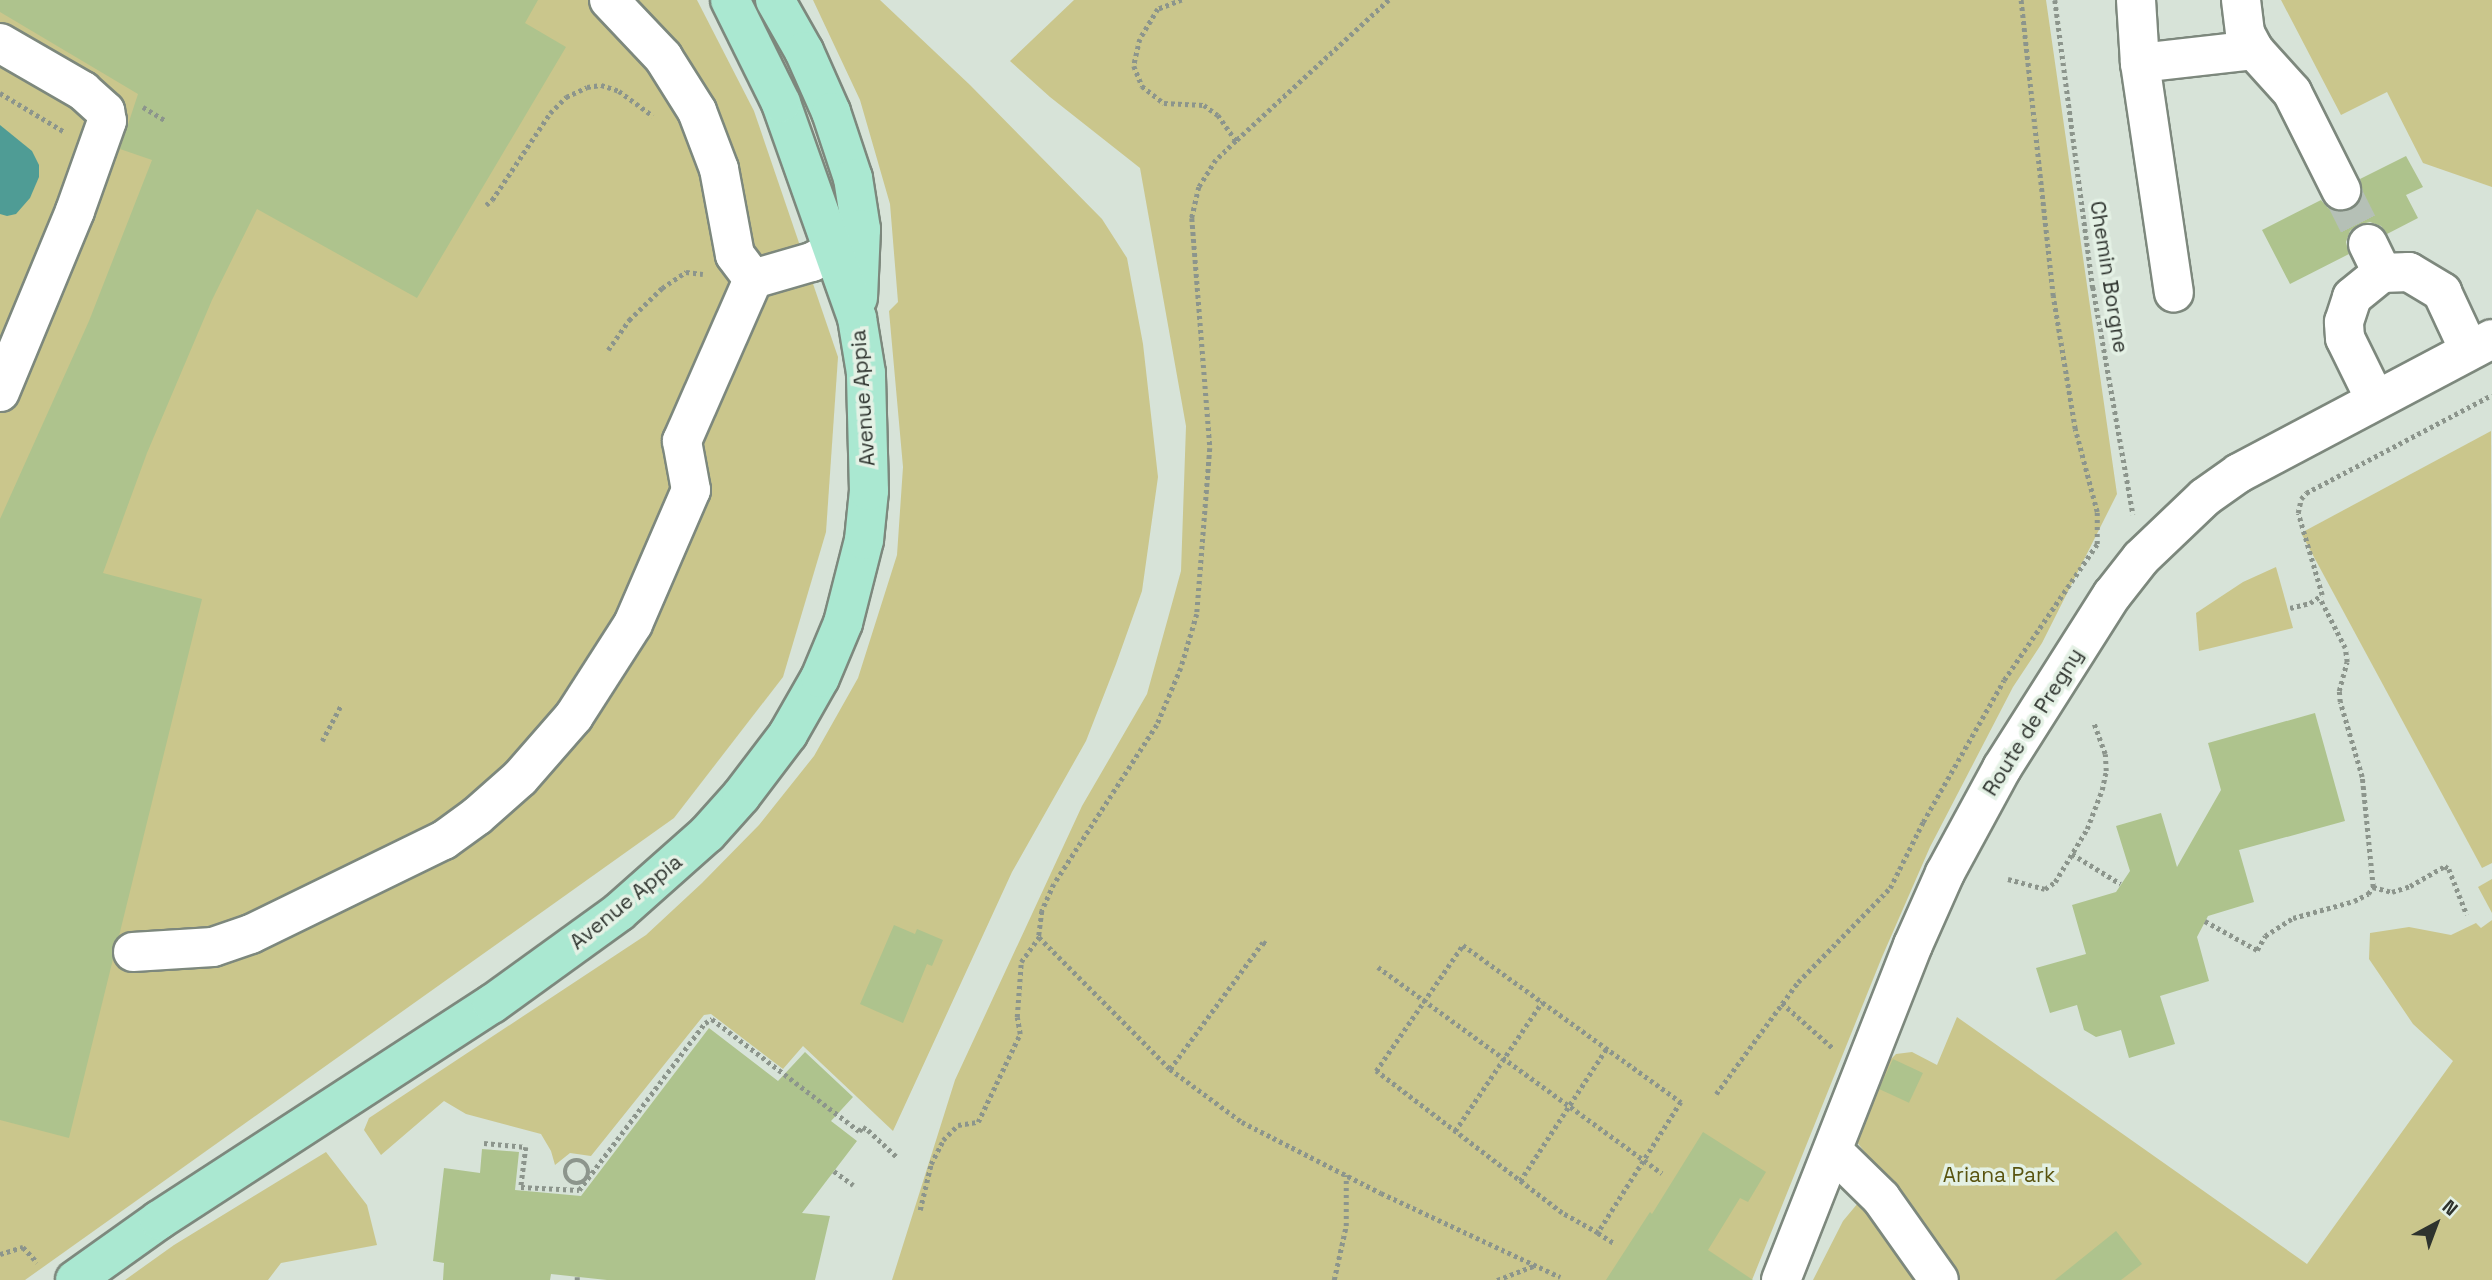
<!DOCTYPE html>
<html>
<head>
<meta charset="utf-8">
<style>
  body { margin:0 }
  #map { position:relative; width:2492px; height:1280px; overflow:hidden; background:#d7e3d8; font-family:"Space Grotesk",sans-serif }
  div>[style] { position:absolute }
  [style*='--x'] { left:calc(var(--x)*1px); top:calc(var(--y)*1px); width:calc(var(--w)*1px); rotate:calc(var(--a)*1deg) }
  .green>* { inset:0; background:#cac68c }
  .water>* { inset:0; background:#4f9c95 }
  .building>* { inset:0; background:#aec38d; transform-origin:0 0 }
  .minor-tunnel>* { height:38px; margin-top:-19px; transform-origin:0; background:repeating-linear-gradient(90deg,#b5c0b6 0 38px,transparent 0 57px) }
  .path>* { height:4.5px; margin-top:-2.25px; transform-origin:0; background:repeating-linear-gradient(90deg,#8c958c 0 3.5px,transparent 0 7px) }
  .path>.ring { margin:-2.25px; padding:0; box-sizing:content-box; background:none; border:4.5px solid #8c958c; border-radius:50% }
  .roads { filter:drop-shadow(2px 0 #7d887d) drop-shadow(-2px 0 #7d887d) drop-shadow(0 2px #7d887d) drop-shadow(0 -2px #7d887d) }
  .minor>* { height:38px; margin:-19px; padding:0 19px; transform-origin:19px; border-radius:19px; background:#fff }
  .major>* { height:38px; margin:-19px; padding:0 19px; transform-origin:19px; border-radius:19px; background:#aae8d1 }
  span { translate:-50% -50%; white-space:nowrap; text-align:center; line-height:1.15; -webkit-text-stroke:7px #e4f1e5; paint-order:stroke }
  .street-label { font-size:21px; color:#2e332e }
  .park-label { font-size:21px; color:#59540f }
  .north { position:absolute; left:2401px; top:1189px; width:70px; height:70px; -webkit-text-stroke:5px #e4f1e5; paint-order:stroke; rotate:41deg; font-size:19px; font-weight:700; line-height:28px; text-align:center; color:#2e332e }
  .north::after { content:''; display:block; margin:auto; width:24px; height:32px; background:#2e332e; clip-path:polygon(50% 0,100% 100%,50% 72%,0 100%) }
</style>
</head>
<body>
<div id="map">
  <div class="green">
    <div style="clip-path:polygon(0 0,697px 0,754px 111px,838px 357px,826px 532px,783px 677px,674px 818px,25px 1280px,0 1280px)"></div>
    <div style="clip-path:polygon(813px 0,880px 0,970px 85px,1102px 219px,1127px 258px,1143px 344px,1158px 477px,1142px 591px,1116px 664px,1086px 741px,1012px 872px,893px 1131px,803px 1046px,783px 1069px,711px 1014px,704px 1015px,591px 1156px,570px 1153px,555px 1165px,551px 1151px,541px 1134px,466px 1114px,444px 1101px,381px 1155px,364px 1130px,369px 1118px,646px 935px,702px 883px,759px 825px,814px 756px,858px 678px,897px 555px,903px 467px,889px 311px,898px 302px,890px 204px,860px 100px)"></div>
    <div style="clip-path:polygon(1074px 0,2046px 0,2117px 494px,2042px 643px,2013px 687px,1930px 847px,1882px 957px,1752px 1280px,892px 1280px,955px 1080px,1082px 806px,1147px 694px,1181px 571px,1186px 426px,1140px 168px,1050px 97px,1010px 61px)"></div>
    <div style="clip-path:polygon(2281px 0,2492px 0,2492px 187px,2423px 163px,2387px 92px,2341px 115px)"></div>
    <div style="clip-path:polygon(2491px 431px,2492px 863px,2482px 868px,2301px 533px)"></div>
    <div style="clip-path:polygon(2276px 567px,2293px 628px,2199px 651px,2196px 613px,2243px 582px)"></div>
    <div style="clip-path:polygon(2492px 879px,2492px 913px,2478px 887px)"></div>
    <div style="clip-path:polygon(2492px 920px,2492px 1280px,1813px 1280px,1843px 1221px,1858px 1203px,1872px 1205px,1893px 1188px,1856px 1141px,1886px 1064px,1896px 1054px,1912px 1052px,1937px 1065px,1957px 1017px,2307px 1264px,2453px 1061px,2413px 1024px,2369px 959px,2370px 933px,2409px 927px,2451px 935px,2476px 923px,2481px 928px)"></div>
    <div style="clip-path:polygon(326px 1152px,367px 1205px,377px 1245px,281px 1263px,268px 1280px,125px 1280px,174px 1245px)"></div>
  </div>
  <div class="water">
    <div style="clip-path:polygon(0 125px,32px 151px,39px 165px,39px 177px,30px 198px,16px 214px,7px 216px,0 214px)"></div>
  </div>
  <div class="building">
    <div style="clip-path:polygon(0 0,538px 0,525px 23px,566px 47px,417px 298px,257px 209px,212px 300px,147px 453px,103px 573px,202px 599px,119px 936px,113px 943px,113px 959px,69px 1138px,0 1120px,0 519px,89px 321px,152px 160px,120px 149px,138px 94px,0 12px)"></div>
    <div style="clip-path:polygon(2406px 156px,2423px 187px,2406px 195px,2418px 218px,2387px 234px,2381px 226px,2370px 222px,2358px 225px,2350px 231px,2346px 242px,2349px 254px,2290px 284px,2262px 230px,2321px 200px,2328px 208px,2339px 212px,2351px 209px,2360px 201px,2363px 192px,2360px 179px)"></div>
    <div style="clip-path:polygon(2315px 713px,2345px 821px,2239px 850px,2254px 902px,2208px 916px,2197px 937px,2209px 981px,2160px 996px,2175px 1044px,2129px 1058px,2121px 1030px,2096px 1037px,2084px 1030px,2077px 1005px,2050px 1013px,2036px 968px,2086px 954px,2072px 905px,2116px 892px,2130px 871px,2116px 826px,2161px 813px,2177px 867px,2221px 790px,2208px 743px)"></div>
    <div style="clip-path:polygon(894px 925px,915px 934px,917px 929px,943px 940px,932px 966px,927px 964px,903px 1023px,860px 1004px)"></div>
    <div style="clip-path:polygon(709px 1028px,778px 1081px,805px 1052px,853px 1097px,831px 1121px,857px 1141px,802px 1213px,830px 1216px,815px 1280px,607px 1280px,551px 1274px,550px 1280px,443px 1280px,444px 1263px,433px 1261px,444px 1168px,480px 1173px,482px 1149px,519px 1152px,515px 1190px,581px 1196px)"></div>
    <div style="left:1893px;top:1059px;width:33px;height:33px;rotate:25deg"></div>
    <div style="clip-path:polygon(1703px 1132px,1766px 1172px,1748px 1202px,1740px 1198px,1708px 1250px,1753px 1280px,1606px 1280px,1650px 1212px,1652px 1214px)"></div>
    <div style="clip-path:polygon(2116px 1231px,2142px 1264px,2121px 1280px,2055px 1280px)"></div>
  </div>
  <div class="minor-tunnel">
    <div style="--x:2341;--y:190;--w:60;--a:63.4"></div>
  </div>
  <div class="path">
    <div style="--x:1182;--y:0;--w:26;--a:159"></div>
    <div style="--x:1158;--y:9;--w:35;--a:121"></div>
    <div style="--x:1140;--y:39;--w:28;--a:103"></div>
    <div style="--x:1134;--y:66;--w:22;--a:68"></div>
    <div style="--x:1142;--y:86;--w:28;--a:38"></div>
    <div style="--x:1164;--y:103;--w:40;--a:2.9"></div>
    <div style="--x:1204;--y:105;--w:17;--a:36"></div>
    <div style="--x:1218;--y:115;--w:32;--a:55"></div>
    <div style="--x:1389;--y:0;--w:208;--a:137.3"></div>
    <div style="--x:1236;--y:141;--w:28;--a:136"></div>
    <div style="--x:1216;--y:160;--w:32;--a:122"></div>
    <div style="--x:1199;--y:187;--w:32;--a:103"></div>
    <div style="--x:1192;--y:218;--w:231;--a:85.5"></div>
    <div style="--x:1210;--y:448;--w:167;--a:94.5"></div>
    <div style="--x:1197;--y:614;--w:56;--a:106.5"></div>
    <div style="--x:1181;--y:668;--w:62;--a:112.8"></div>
    <div style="--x:1157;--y:725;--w:189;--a:122.9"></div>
    <div style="--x:1054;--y:884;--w:30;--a:114"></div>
    <div style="--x:1042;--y:911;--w:26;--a:97"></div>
    <div style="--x:1039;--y:937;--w:186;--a:45.2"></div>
    <div style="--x:1170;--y:1069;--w:89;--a:36.4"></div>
    <div style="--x:1242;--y:1122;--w:156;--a:27.1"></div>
    <div style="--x:1381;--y:1193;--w:198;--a:25.1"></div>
    <div style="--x:2055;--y:0;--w:290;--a:82.5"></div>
    <div style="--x:2093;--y:287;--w:231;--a:80"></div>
    <div style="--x:0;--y:93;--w:74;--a:31.1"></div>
    <div style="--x:143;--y:107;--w:26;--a:31"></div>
    <div style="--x:486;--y:205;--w:8;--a:-40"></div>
    <div style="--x:492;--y:200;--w:105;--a:-56.3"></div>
    <div style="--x:550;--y:113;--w:23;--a:-45"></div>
    <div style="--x:566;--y:97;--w:23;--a:-25"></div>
    <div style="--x:587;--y:87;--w:14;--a:-8"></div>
    <div style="--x:601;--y:85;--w:19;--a:18"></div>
    <div style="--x:619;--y:91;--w:42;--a:36.3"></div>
    <div style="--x:608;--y:350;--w:37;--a:-55"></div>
    <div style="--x:629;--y:320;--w:46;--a:-44.1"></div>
    <div style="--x:662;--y:288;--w:29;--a:-34"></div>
    <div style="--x:686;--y:272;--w:17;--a:7"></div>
    <div style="--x:2290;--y:608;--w:21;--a:-14"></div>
    <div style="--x:2310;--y:603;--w:14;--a:-34"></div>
    <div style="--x:2322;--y:595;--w:85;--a:-106.3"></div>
    <div style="--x:2298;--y:513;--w:14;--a:-78"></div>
    <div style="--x:2301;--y:499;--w:8;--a:-50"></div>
    <div style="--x:2306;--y:493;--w:210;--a:-27.8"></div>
    <div style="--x:322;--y:741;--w:40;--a:-62"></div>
    <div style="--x:2072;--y:854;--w:57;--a:31.5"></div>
    <div style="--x:2008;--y:879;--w:38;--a:15"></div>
    <div style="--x:2045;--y:889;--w:12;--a:-35"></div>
    <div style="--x:2055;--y:882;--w:62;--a:-58.9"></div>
    <div style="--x:2087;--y:829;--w:42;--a:-69"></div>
    <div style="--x:2102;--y:790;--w:19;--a:-78"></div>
    <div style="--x:2106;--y:771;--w:17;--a:-93"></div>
    <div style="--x:2105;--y:754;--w:32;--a:-110"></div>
    <div style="--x:2373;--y:887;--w:20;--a:15"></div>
    <div style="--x:2392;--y:892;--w:19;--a:-18"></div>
    <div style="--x:2410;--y:886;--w:40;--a:-29.7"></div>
    <div style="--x:2445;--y:866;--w:5;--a:37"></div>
    <div style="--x:2449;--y:869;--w:49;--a:68.6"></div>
    <div style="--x:2205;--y:921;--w:60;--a:29.1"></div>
    <div style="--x:2257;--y:950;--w:16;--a:-60"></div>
    <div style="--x:2265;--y:936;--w:33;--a:-33"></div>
    <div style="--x:2293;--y:918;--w:63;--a:-15.6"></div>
    <div style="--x:2354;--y:901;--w:16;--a:-27"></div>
    <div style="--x:2368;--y:894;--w:9;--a:-54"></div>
    <div style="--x:2373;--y:887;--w:111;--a:-95.7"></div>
    <div style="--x:2362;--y:777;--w:78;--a:-106.3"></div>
    <div style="--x:2340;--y:702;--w:11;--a:-95"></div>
    <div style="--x:2339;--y:691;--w:30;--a:-75"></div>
    <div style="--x:2347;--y:662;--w:14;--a:-98"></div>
    <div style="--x:2345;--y:648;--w:55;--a:-117"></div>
    <div style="--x:1463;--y:945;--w:269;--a:35.8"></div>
    <div style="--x:1681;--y:1102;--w:155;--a:122.4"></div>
    <div style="--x:1598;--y:1233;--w:41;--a:-150.9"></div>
    <div style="--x:1562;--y:1213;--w:234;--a:-142.6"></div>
    <div style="--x:1376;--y:1071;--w:153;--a:-55.4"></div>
    <div style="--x:1378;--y:967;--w:351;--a:36"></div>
    <div style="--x:1782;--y:1003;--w:69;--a:41.5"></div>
    <div style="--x:1170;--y:1069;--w:157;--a:-53.8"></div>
    <div style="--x:1263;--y:942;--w:6;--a:31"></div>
    <div style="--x:1716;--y:1094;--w:139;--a:-53.8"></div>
    <div style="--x:1798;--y:982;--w:132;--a:-45.6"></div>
    <div style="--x:1890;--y:888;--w:74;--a:-63.4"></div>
    <div style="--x:1923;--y:822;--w:163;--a:-60.3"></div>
    <div style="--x:2004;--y:680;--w:165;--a:-55.6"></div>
    <div style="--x:2097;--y:544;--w:32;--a:-90"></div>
    <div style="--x:2097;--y:512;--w:86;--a:-104.8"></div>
    <div style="--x:2075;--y:429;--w:135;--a:-99.4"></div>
    <div style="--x:2053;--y:296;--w:298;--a:-96.2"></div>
    <div style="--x:1455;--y:1131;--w:156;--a:-56"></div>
    <div style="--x:484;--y:1143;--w:42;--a:5.4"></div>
    <div style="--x:526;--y:1147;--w:40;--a:97.1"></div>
    <div style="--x:521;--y:1187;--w:58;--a:3"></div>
    <div style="--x:579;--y:1190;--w:209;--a:-53"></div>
    <div style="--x:705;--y:1023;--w:8;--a:-30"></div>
    <div style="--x:712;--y:1019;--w:185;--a:37.3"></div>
    <div style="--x:859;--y:1131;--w:6;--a:-45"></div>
    <div style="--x:863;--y:1127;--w:6;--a:31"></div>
    <div style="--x:868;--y:1130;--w:41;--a:43"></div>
    <div class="ring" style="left:565px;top:1160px;width:19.5px;height:19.5px"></div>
    <div style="--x:834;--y:1171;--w:24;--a:36"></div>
    <div style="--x:1520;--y:1181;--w:158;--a:-56.9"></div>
    <div style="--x:920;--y:1210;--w:47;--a:-76.6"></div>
    <div style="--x:931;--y:1164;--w:27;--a:-63"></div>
    <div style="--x:943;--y:1140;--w:21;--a:-45"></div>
    <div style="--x:958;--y:1125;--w:20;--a:-9"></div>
    <div style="--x:978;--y:1122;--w:98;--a:-64.5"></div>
    <div style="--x:1020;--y:1034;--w:17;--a:-100"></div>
    <div style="--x:1017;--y:1017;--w:55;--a:-85.8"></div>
    <div style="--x:1021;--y:962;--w:31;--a:-54"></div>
    <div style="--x:1598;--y:1233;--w:19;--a:32"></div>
    <div style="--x:0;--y:1254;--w:24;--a:-17"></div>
    <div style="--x:23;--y:1247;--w:21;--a:47"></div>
    <div style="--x:577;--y:1280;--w:3;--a:-90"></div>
    <div style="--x:1334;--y:1280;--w:55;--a:-77.5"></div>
    <div style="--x:1346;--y:1226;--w:51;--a:-90"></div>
    <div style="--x:1497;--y:1280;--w:39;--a:-21"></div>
  </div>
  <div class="roads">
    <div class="minor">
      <div style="--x:609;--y:0;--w:79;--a:46.5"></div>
      <div style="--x:663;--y:57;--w:64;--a:57.8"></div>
      <div style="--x:697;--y:111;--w:62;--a:69.2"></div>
      <div style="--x:719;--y:169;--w:87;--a:79.5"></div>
      <div style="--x:735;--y:255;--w:30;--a:53"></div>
      <div style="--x:2136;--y:0;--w:63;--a:86.4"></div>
      <div style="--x:2140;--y:63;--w:232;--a:81.6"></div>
      <div style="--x:2241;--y:0;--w:33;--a:83"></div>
      <div style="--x:2245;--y:33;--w:19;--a:62"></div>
      <div style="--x:2254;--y:50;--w:57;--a:47.9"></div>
      <div style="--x:2292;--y:92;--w:110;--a:63.4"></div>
      <div style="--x:0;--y:43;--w:96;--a:30"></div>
      <div style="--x:83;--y:91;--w:30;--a:42"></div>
      <div style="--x:105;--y:111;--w:10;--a:79"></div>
      <div style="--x:107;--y:121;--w:96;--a:109.6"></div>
      <div style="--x:75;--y:211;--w:196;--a:112.5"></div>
      <div style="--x:2140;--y:63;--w:115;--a:-6.5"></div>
      <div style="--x:2368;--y:244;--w:32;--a:64"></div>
      <div style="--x:753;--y:279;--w:61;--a:-16.1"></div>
      <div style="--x:812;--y:262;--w:25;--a:-29"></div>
      <div style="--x:2375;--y:399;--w:68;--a:-116.2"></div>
      <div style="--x:2345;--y:338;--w:16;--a:-94"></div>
      <div style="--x:2344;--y:322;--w:26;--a:-72"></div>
      <div style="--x:2352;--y:297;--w:38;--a:-39"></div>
      <div style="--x:2382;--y:273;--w:27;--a:-2"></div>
      <div style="--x:2409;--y:272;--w:39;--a:31"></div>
      <div style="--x:2442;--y:292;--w:64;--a:65"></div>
      <div style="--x:133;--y:952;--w:80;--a:-3.6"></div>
      <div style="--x:213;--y:947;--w:40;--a:-18.9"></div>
      <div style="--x:251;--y:934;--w:215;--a:-26"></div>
      <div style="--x:444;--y:840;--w:41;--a:-36"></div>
      <div style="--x:477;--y:816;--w:57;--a:-41.5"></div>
      <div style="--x:520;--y:778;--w:82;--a:-48.9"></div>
      <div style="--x:574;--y:716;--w:109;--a:-57.3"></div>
      <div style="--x:633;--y:624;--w:146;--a:-66.6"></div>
      <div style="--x:691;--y:490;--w:50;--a:-100.4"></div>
      <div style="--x:682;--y:441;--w:177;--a:-66.3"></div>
      <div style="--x:1834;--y:1152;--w:66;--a:44.4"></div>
      <div style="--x:1881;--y:1198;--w:100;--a:54.7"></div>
      <div style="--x:1781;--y:1280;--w:360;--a:-68.5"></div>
      <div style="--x:1913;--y:945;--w:79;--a:-66"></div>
      <div style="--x:1945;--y:873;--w:119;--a:-61.5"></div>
      <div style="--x:2002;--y:768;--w:205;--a:-57.6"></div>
      <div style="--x:2112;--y:595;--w:47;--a:-51.9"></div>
      <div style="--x:2141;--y:558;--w:88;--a:-43.6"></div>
      <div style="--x:2205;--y:497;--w:42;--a:-35.2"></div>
      <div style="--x:2239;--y:473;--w:286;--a:-27.9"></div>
    </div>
    <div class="major">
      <div style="--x:775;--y:0;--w:59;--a:60.4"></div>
      <div style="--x:804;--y:51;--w:67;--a:66.1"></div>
      <div style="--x:831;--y:112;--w:70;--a:71.6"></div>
      <div style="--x:853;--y:178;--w:52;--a:81.1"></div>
      <div style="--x:861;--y:229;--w:69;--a:92.5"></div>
      <div style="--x:75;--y:1280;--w:103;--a:-35.5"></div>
      <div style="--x:159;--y:1220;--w:397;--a:-33"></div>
      <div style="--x:492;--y:1004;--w:157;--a:-35.9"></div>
      <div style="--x:619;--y:912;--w:118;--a:-41.6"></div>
      <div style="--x:707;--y:834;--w:51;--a:-48.2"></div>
      <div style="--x:741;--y:796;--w:78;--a:-52.8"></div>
      <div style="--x:788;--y:734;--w:64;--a:-60.3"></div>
      <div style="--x:820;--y:678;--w:60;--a:-67.3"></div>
      <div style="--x:843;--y:623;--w:86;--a:-75.8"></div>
      <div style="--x:864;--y:540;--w:49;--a:-84.2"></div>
      <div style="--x:869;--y:491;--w:118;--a:-91.5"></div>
      <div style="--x:866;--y:373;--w:56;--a:-99.3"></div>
      <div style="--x:857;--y:318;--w:228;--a:-109.5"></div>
      <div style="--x:781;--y:103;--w:115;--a:-116.3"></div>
    </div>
  </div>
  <div class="street-label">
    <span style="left:2109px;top:277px;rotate:81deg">Chemin Borgne</span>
    <span style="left:863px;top:398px;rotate:-94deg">Avenue Appia</span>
    <span style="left:2033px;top:722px;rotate:-58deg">Route de Pregny</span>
    <span style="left:626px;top:902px;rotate:-39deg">Avenue Appia</span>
  </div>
  <div class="park-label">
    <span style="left:1999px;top:1175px">Ariana Park</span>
  </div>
  <div class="north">N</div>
</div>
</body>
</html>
